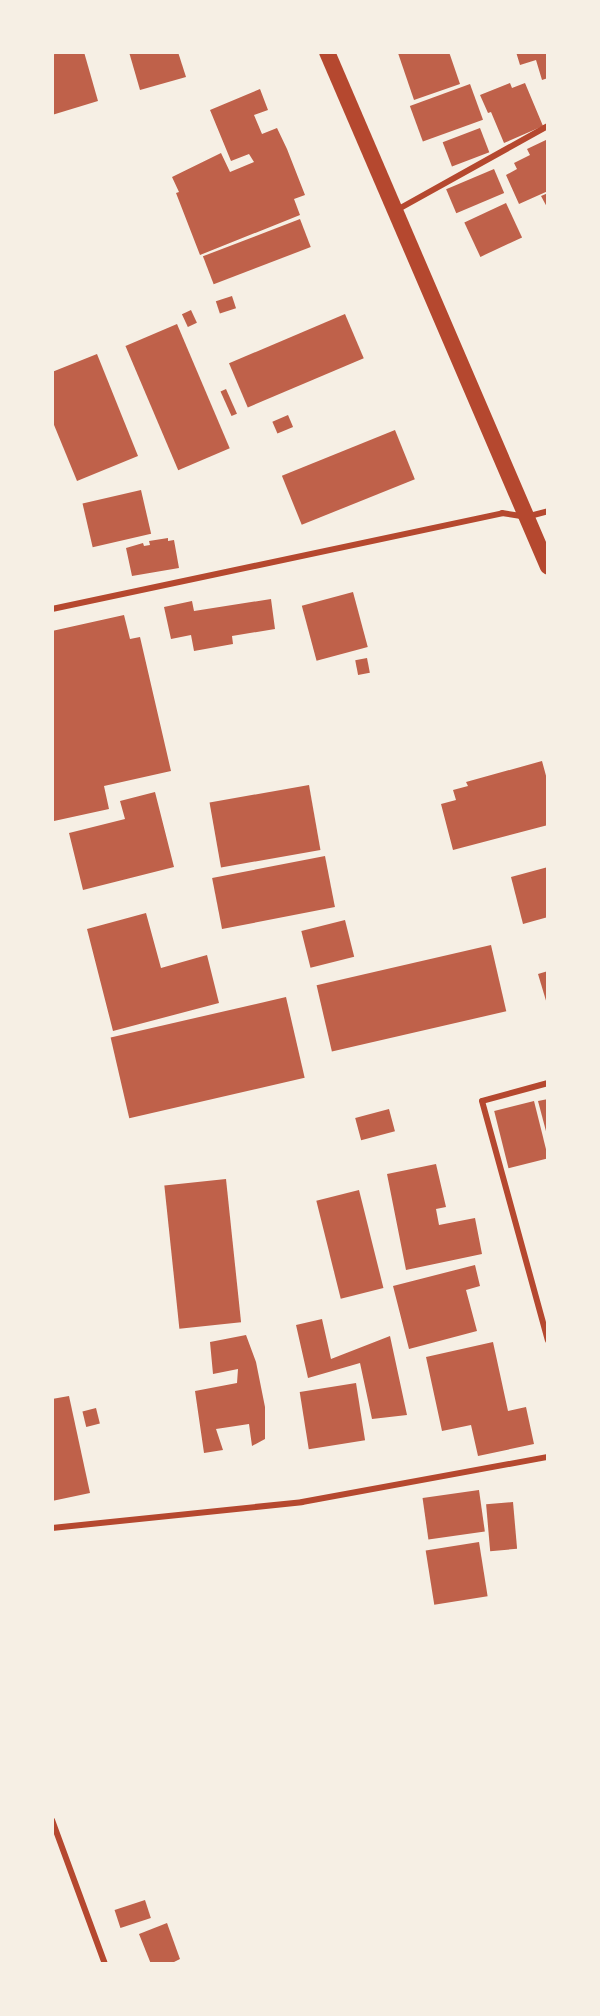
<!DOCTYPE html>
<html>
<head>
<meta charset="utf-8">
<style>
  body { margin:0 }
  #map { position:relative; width:600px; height:2016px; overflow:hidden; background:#f6efe4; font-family:Barlow,sans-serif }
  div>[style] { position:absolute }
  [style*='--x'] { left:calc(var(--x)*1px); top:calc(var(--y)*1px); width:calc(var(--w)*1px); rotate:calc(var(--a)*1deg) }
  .building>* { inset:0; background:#bf614a; transform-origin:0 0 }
  .minor>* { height:6px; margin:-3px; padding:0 3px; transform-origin:3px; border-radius:3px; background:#b5482f }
  .trunk>* { height:16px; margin:-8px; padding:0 8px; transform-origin:8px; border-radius:8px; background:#b5482f }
  span { translate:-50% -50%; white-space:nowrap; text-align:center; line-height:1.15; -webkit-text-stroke:6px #f6efe4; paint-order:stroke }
  .frame { position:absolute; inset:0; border:54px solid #f6efe4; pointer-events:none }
</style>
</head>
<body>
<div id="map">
  <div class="building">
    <div style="clip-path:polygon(60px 52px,84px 52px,98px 101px,52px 115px,52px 55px)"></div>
    <div style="clip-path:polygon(129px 52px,178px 52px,186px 77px,140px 90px)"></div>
    <div style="clip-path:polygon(449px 52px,460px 84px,414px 100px,398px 53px)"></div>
    <div style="clip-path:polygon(516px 52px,548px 52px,548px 78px,542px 80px,536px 60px,520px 65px)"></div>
    <div style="clip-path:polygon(510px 83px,512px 88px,525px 83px,543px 126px,504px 143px,491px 112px,488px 113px,480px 95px)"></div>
    <div style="left:470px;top:84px;width:38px;height:64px;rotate:70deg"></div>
    <div style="clip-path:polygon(260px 89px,268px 110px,254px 115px,262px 134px,277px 128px,287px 149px,305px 195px,294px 199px,300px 215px,200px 255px,176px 193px,179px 192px,172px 177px,221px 153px,230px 172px,254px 162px,249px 154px,231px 161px,210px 110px)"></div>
    <div style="left:480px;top:128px;width:26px;height:40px;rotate:69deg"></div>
    <div style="clip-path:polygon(548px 139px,548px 191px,519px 204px,506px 175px,517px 169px,514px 163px,530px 155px,527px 149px)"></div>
    <div style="left:494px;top:169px;width:26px;height:52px;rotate:67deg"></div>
    <div style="clip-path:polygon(548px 193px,548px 209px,541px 196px)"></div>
    <div style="left:506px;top:203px;width:38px;height:46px;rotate:65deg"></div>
    <div style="left:300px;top:219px;width:30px;height:104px;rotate:69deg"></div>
    <div style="left:232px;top:296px;width:13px;height:17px;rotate:72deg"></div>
    <div style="left:191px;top:310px;width:14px;height:10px;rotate:65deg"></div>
    <div style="left:345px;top:314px;width:48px;height:126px;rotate:67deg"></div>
    <div style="left:177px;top:324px;width:135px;height:56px;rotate:67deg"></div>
    <div style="clip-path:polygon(97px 354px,138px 456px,77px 481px,52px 420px,52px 372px)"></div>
    <div style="left:226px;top:389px;width:27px;height:6px;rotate:66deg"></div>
    <div style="left:288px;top:415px;width:13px;height:17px;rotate:67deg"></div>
    <div style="left:395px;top:430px;width:53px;height:122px;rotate:68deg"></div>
    <div style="left:141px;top:490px;width:45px;height:60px;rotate:77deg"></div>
    <div style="clip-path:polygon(168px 538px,168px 541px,174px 540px,179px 568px,132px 576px,126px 548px,143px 543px,144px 546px,150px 545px,149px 541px)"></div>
    <div style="left:353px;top:592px;width:57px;height:53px;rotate:75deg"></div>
    <div style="clip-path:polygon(271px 599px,275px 629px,232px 636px,233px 644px,194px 651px,191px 635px,171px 639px,164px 607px,192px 601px,194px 611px)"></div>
    <div style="clip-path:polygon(124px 615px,130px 639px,140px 637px,171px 771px,104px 786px,109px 809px,54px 821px,52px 631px)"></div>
    <div style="left:367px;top:658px;width:15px;height:12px;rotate:79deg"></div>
    <div style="clip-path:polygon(542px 761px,548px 783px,548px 825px,453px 850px,441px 804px,456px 800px,453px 790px,468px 786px,466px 782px)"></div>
    <div style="left:309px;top:785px;width:66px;height:101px;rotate:80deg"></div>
    <div style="clip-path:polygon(155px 792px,174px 867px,83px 890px,69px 833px,125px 819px,120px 801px)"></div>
    <div style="left:325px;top:856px;width:52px;height:115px;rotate:79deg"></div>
    <div style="clip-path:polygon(548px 867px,548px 917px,523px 924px,511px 877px)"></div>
    <div style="clip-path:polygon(146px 913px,161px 968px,207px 955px,219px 1003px,113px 1031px,87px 929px)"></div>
    <div style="left:345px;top:920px;width:38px;height:45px;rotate:76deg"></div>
    <div style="left:491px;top:945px;width:68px;height:179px;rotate:77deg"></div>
    <div style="clip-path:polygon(548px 971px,548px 1004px,547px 1004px,538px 974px)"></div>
    <div style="left:286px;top:997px;width:83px;height:180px;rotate:77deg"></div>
    <div style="clip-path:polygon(548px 1099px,548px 1135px,547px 1135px,538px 1101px)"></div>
    <div style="left:534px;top:1101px;width:59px;height:41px;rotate:76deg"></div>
    <div style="left:389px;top:1109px;width:23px;height:35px;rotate:75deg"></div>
    <div style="clip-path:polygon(436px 1164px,446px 1207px,436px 1209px,439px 1225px,475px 1218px,482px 1254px,406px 1270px,387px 1174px)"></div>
    <div style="left:226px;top:1179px;width:144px;height:62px;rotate:84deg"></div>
    <div style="left:359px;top:1190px;width:101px;height:44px;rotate:76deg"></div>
    <div style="clip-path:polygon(475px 1265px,480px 1286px,466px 1290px,477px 1331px,409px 1349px,393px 1286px)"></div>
    <div style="clip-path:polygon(322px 1319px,331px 1359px,390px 1336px,407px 1415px,372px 1419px,360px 1363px,308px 1378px,296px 1325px)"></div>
    <div style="clip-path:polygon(246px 1335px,256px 1362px,265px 1407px,265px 1439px,252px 1446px,249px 1424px,216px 1429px,223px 1450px,204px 1453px,195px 1391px,237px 1383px,238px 1369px,213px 1374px,210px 1342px)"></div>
    <div style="clip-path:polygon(493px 1342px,508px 1411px,526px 1407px,534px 1444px,478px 1456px,471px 1425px,442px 1431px,426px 1357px)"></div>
    <div style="left:356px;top:1383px;width:58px;height:57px;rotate:81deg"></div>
    <div style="clip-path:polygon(69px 1396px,90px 1493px,52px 1501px,52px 1399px)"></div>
    <div style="left:96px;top:1408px;width:16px;height:14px;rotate:76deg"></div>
    <div style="left:479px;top:1490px;width:42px;height:57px;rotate:82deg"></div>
    <div style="left:513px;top:1502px;width:47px;height:27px;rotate:85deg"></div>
    <div style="left:479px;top:1542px;width:55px;height:54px;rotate:81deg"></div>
    <div style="left:145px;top:1900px;width:19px;height:32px;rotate:72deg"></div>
    <div style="clip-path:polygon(167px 1923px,180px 1959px,170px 1964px,151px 1964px,139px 1934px)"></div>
  </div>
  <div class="minor">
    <div style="--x:395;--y:211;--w:175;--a:-29.1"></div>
    <div style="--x:52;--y:609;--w:460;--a:-12"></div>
    <div style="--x:502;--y:513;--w:24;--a:9"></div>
    <div style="--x:526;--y:517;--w:23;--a:-15"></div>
    <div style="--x:548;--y:1083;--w:68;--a:164.7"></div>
    <div style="--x:482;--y:1101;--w:248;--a:74.6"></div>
    <div style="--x:52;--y:1528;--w:251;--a:-5.9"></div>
    <div style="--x:302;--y:1502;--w:250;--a:-10.4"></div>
    <div style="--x:52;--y:1820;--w:153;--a:69.8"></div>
  </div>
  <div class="trunk">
    <div style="--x:327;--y:52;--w:560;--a:66.77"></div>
  </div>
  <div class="frame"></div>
</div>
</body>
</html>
